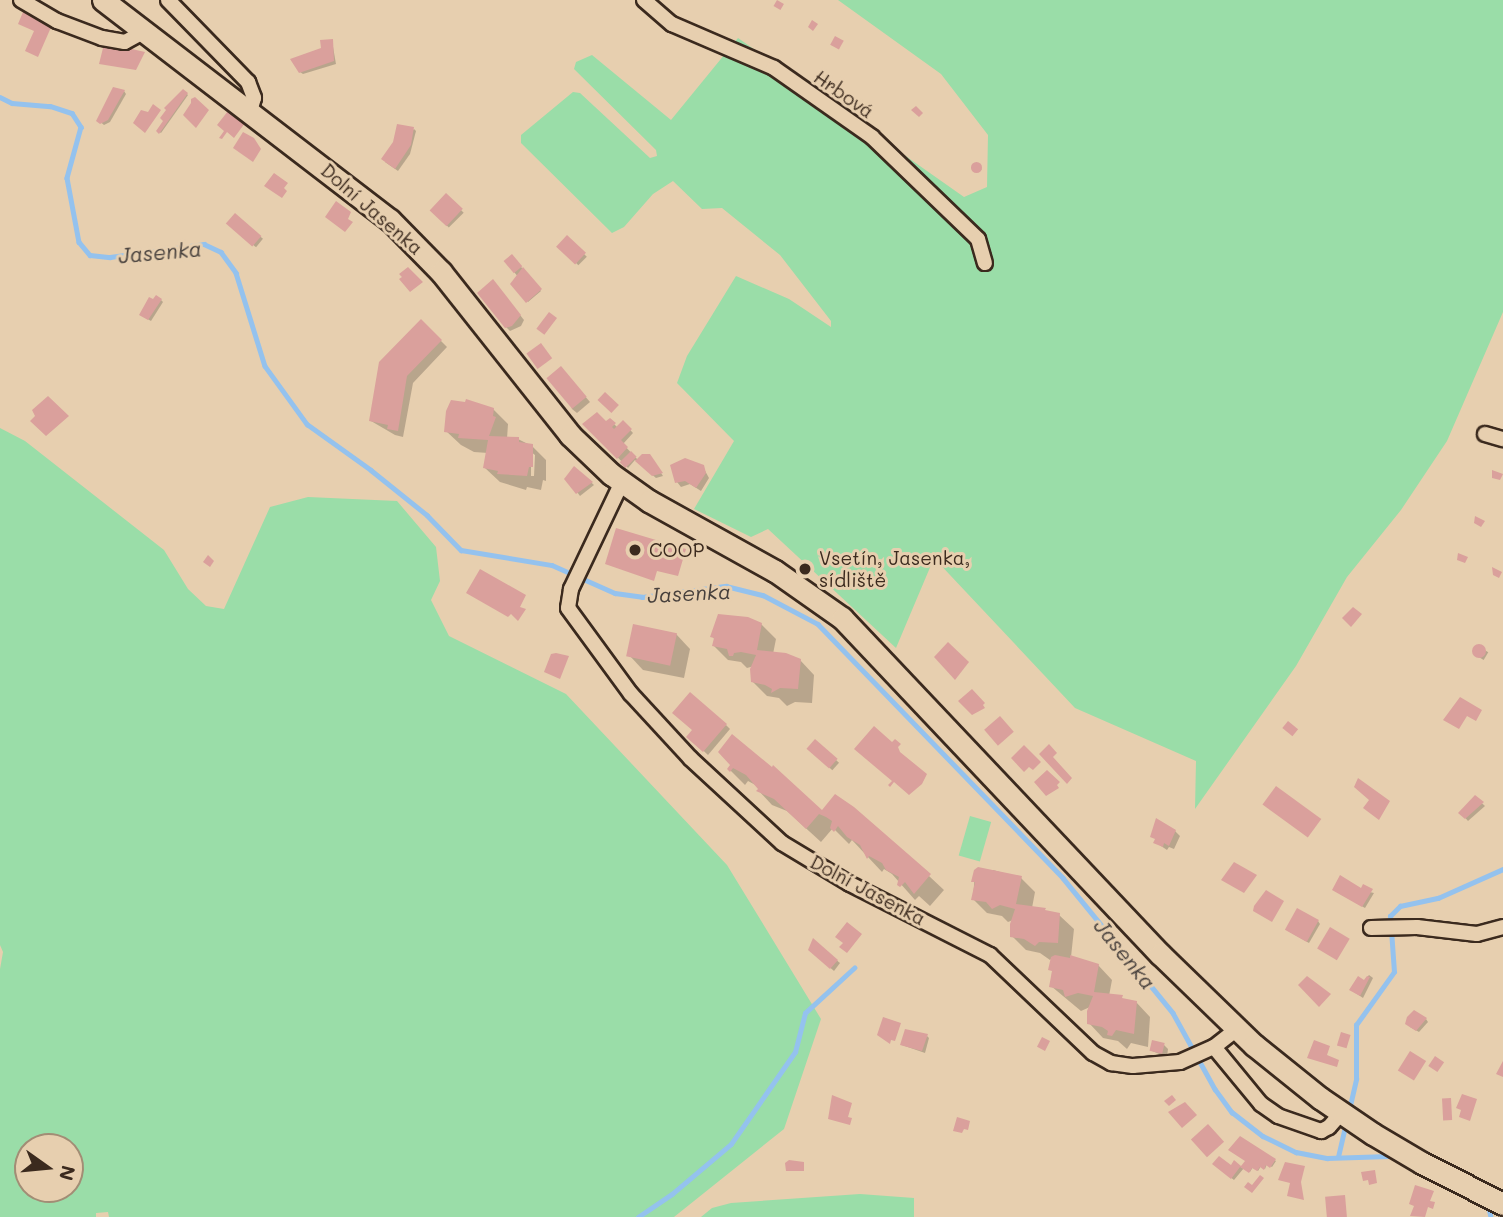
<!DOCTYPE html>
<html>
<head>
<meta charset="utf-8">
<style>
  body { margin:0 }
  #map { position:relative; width:1503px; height:1217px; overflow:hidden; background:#e7cfaf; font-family:Mali,sans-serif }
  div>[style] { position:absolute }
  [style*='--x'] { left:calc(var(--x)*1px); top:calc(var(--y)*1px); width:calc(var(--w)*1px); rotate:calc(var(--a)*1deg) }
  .green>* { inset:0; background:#9adda8; transform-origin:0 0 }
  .shadow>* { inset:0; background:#0003; transform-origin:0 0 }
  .stream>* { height:4.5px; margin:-2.25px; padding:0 2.25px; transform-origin:2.25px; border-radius:2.25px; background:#94c2ee }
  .building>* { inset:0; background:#daa09c; transform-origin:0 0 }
  .round { border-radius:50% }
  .roads { filter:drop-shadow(2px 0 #3b2a1e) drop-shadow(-2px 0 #3b2a1e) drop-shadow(0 2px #3b2a1e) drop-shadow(0 -2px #3b2a1e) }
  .street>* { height:14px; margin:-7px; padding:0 7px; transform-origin:7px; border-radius:7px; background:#e7cfaf }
  .secondary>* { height:21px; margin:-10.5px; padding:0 10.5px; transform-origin:10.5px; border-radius:10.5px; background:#e7cfaf }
  .dots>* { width:19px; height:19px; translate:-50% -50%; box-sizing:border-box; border:4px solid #e7cfaf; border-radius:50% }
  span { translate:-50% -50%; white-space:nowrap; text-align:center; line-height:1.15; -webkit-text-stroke:6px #e7cfaf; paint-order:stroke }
  .street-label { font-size:19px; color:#3b2a1e }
  .poi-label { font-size:19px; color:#3b2a1e }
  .left { translate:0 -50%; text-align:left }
  .water-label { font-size:21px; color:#48413d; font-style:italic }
  .north { position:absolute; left:14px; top:1133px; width:70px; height:70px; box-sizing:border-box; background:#e7cfaf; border:2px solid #a28d75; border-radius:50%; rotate:105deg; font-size:19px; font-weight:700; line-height:28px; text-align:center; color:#3b2a1e }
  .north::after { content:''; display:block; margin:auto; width:24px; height:32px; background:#3b2a1e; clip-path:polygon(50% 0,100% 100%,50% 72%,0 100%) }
</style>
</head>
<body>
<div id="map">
  <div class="green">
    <div style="clip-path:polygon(838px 0,1503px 0,1503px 312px,1447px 441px,1401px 510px,1347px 577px,1296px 666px,1195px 809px,1196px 761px,1075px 708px,934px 558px,896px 648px,768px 529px,751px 537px,694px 509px,734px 441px,677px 383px,687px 356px,736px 276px,789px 299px,831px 327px,831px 321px,780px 255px,722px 208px,702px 209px,673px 181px,653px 194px,624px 227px,612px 233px,521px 143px,521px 135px,573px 92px,580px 93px,650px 158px,657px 156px,656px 150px,574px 69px,576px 62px,592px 55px,671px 120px,738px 38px,964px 197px,987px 187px,988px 135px,941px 74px)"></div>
    <div style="clip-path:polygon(evenodd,0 428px,25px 441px,164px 550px,188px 589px,206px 606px,224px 609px,270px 507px,308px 497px,397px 501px,436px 547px,440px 581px,431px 600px,449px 636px,566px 694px,727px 865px,821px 1019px,784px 1129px,674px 1217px,109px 1217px,108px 1212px,96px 1213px,96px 1217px,0 1217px,0 969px,3px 952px,0 945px,0 428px,28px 1147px,70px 1147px,70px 1189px,28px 1189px,28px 1147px)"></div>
    <div style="left:970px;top:816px;width:22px;height:41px;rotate:16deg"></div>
    <div style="clip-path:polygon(860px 1194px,914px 1198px,914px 1217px,701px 1217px,712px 1208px,731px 1203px)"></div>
  </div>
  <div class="shadow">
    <div style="clip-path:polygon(332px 41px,336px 64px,303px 74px,300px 72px)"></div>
    <div style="clip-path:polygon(124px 91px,126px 94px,110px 122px,104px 125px,98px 120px)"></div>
    <div style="clip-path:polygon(183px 91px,188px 95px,161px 133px,158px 131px)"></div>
    <div style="clip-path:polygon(414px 129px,416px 131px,410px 154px,398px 171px,385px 162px)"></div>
    <div style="clip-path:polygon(975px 163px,982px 169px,978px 172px,971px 168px)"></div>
    <div style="left:446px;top:195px;width:25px;height:21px;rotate:45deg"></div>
    <div style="left:235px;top:216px;width:36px;height:11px;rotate:39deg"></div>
    <div style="left:567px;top:237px;width:28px;height:12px;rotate:45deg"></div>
    <div style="clip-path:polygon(512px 256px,541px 291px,528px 302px,512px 284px,519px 278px,506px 262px)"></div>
    <div style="clip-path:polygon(161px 300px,163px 302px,151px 321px,144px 317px)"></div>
    <div style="clip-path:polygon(508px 300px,524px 320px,521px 326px,510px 331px,506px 327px)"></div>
    <div style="clip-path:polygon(421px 321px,447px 347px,413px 383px,403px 437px,395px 435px,371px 421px)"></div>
    <div style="clip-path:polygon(561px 368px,590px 402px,577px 413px,572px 409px)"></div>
    <div style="clip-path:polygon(evenodd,493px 409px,508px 424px,507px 439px,518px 439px,532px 446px,546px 460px,546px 481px,543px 480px,541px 490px,527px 487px,526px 490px,500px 482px,485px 468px,488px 453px,474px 452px,461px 445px,446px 431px,493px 409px,531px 452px,535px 455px,534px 476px,531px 476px,531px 452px)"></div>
    <div style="clip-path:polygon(610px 420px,618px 428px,623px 422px,633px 433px,623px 444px,638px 460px,652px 459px,663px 476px,656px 478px,635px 460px,628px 468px,585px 424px,606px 424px)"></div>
    <div style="clip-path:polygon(703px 467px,709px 478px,701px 491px,690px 484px,681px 487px,677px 482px)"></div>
    <div style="clip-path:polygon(575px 468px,594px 485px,580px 496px,567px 479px)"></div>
    <div style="clip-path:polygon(761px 624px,776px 639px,773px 654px,800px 660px,814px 675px,812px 703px,795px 702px,787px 706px,779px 698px,767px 696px,752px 681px,754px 666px,747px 668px,741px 662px,728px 660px,714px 646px,715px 640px,712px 636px)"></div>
    <div style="clip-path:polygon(676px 634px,690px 649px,684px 678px,643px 670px,629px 655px)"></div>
    <div style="left:1478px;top:646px;width:12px;height:9px;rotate:31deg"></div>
    <div style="clip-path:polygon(726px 725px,730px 729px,708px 755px,693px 741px)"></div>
    <div style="left:816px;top:742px;width:31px;height:10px;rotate:42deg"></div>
    <div style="clip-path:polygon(732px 765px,822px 812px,929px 876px,944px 890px,930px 906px,919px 896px,915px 900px,892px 874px,884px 869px,882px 872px,852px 840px,849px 844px,833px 828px,821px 842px,787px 811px,772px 805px,759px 791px,761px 788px,748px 781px,745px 785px,729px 769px)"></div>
    <div style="clip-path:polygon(1475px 797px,1485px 806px,1468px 821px,1461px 813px)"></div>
    <div style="clip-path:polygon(1175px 831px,1180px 836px,1174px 849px,1169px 847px,1167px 850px,1155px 842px)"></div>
    <div style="clip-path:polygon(993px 870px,1021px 878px,1035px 892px,1032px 908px,1059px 915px,1074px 929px,1071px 957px,1098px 965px,1112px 980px,1109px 996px,1136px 1002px,1150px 1017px,1148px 1047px,1131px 1043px,1127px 1049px,1118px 1041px,1103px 1038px,1089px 1023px,1090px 1007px,1081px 1011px,1051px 986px,1053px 957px,1050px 960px,1040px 953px,1026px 950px,1012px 936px,1013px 920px,1008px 922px,1002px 916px,987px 913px,973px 899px,975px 871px)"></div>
    <div style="clip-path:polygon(1361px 890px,1374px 893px,1365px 908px,1337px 892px)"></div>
    <div style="clip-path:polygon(1318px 921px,1320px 924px,1309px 943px,1290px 932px)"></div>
    <div style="clip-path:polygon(813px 941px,840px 963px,834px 971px,810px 950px)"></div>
    <div style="clip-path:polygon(1369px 975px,1373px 978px,1363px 998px,1354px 992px)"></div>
    <div style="clip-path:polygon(1426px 1019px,1428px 1022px,1419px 1032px,1410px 1027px)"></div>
    <div style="clip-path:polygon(927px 1036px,929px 1038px,925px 1053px,902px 1045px)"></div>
    <div style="clip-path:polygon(1164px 1045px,1168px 1049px,1167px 1057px,1152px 1051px)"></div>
    <div style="clip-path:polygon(1240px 1139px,1276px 1161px,1272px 1167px,1267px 1164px,1265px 1169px,1261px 1166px,1258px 1171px,1253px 1167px,1250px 1172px,1244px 1168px,1234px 1180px,1217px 1167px,1231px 1168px,1235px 1162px,1242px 1168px,1247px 1161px)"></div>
  </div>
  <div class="stream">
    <div style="--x:0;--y:97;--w:13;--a:27"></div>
    <div style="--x:12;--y:103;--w:38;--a:5"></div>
    <div style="--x:50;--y:106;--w:23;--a:18"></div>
    <div style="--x:72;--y:113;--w:17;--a:57"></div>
    <div style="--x:81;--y:127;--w:53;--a:105.4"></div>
    <div style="--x:67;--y:178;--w:65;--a:79.4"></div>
    <div style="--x:79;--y:242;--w:17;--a:50"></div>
    <div style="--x:90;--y:255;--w:20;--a:6"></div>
    <div style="--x:110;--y:257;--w:95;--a:-7.9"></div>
    <div style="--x:204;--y:244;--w:19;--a:25"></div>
    <div style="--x:221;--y:252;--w:26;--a:54"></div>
    <div style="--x:236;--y:273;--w:97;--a:72.7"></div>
    <div style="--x:265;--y:366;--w:72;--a:54.1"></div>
    <div style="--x:307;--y:424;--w:79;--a:35.7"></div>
    <div style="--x:371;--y:470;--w:72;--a:38.8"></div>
    <div style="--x:427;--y:515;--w:49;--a:45.8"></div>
    <div style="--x:461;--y:550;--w:92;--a:9.4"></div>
    <div style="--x:552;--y:565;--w:69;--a:24"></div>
    <div style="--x:615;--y:593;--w:27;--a:8"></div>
    <div style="--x:642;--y:597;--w:85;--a:-7.5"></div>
    <div style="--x:726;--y:586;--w:38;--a:14"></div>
    <div style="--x:763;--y:595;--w:62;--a:27.8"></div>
    <div style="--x:818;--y:624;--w:353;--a:46"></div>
    <div style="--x:1063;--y:878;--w:174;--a:50.8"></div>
    <div style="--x:1173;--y:1013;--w:87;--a:61.1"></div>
    <div style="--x:1215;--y:1089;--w:29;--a:54"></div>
    <div style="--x:1232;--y:1112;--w:39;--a:38"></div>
    <div style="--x:1263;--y:1136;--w:37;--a:26"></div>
    <div style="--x:1296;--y:1152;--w:32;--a:11"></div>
    <div style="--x:1327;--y:1158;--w:62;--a:-1.8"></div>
    <div style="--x:1349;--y:1110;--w:32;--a:-77"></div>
    <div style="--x:1356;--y:1079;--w:54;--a:-90"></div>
    <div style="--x:1356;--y:1025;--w:65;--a:-54.4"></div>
    <div style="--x:1394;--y:972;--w:56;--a:-94.1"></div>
    <div style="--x:1390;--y:916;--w:14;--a:-45"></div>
    <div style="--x:1400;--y:906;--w:39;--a:-12"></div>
    <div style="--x:1438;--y:898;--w:71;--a:-24"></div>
    <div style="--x:1338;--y:1157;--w:36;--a:-77"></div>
    <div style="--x:1488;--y:1204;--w:13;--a:77"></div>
    <div style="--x:638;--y:1217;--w:41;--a:-34.1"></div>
    <div style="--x:672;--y:1194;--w:77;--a:-40.3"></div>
    <div style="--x:731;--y:1144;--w:112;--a:-55.2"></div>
    <div style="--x:795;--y:1052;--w:40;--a:-75.6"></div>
    <div style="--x:805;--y:1013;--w:67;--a:-42.6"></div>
  </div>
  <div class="building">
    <div style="left:777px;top:0;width:8px;height:7px;rotate:30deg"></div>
    <div style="clip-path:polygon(23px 12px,52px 25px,38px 57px,25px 51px,34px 31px,18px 24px)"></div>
    <div style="clip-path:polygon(812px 20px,818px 24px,813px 31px,808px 27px)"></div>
    <div style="left:835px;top:36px;width:10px;height:10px;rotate:29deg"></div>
    <div style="clip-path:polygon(333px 39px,334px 61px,299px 73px,290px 59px,321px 48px,320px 40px)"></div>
    <div style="clip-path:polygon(104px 44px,123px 47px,145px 52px,136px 70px,99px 64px)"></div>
    <div style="clip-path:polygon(113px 87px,125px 90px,108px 120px,100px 124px,96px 121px)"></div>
    <div style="clip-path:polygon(183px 89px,188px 93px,159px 134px,156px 131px,163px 121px,160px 118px,166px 110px,164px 108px)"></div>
    <div style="clip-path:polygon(195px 97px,209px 110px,196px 128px,183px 115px,191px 103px,191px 99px)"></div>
    <div style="clip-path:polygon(153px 104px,161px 110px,145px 133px,133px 123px,141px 110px,148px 112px)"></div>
    <div style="clip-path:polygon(916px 106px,923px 113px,919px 117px,911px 110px)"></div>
    <div style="clip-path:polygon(228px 111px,245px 123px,234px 138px,227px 132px,222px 139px,219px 138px,224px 131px,217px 125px)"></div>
    <div style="clip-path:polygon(397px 124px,414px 127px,411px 145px,395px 169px,381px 159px,393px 142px)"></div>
    <div style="clip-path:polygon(243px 132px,254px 138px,261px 149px,253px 162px,233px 148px)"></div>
    <div class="round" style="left:970.5px;top:161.5px;width:11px;height:11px"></div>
    <div style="clip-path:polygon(274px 173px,288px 183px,284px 188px,287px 191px,282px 198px,264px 186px)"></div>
    <div style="left:446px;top:193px;width:23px;height:24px;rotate:43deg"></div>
    <div style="clip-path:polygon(336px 201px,351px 212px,348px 219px,353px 222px,345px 232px,325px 217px)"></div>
    <div style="left:235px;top:213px;width:35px;height:14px;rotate:41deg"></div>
    <div style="left:567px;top:235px;width:26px;height:16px;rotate:43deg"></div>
    <div style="left:512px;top:254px;width:16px;height:11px;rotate:50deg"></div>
    <div style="clip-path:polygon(408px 267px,423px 282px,410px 292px,399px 279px,402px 277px,399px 274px)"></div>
    <div style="clip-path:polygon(523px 267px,542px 289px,526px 303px,510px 284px)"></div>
    <div style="clip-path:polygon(493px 279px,521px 315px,512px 326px,505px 328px,477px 293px)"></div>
    <div style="clip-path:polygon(156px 295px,162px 299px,148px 320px,139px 315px,149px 297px,153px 299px)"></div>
    <div style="left:549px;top:312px;width:10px;height:21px;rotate:37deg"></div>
    <div style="clip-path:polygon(421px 319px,442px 340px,407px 376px,398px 431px,387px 429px,388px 425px,369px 421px,379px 362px)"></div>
    <div style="left:541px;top:343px;width:19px;height:18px;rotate:54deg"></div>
    <div style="left:561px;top:366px;width:40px;height:19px;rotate:50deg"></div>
    <div style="left:605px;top:392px;width:19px;height:11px;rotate:43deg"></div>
    <div style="clip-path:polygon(48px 396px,69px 416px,46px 436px,30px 421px,35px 416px,32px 410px)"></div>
    <div style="clip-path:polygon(466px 399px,494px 408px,493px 416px,496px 417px,489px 436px,519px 437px,519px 442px,533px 444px,533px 467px,529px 467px,527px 476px,497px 474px,498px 471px,483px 468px,488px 440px,458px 438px,459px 434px,444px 432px,446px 411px,451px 400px,465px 402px)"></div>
    <div style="clip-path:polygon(597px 412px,606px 421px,610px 418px,616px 423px,612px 427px,614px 429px,623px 420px,632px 429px,621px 440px,628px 447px,617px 459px,582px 424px)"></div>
    <div style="left:631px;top:451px;width:8px;height:16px;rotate:45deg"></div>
    <div style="clip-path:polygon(642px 454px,650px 454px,663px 473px,652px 476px,635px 461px)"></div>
    <div style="clip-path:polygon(685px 458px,704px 465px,706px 473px,696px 488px,685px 481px,675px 483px,670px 465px)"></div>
    <div style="clip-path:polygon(574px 466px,593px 482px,576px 494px,564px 479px)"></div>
    <div style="clip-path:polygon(1492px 470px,1503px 474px,1500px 480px,1492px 478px)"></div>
    <div style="clip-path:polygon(1475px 516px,1485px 521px,1481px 527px,1474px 523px)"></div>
    <div style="clip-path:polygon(616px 528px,686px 549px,678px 576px,657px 571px,654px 581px,605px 564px)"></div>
    <div style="clip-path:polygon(1458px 553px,1468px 557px,1465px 563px,1457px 560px)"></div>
    <div style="clip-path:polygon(208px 555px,214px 561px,210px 567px,203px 562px)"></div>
    <div style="clip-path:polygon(1492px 567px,1502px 572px,1499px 578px,1493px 575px)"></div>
    <div style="clip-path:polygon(480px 569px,526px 595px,520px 607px,526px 609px,518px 621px,511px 614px,508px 617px,466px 593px)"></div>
    <div style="clip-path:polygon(1353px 607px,1362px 614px,1351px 627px,1342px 618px)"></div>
    <div style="clip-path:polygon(718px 614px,748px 617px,762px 623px,757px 650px,786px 653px,801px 659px,798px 689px,780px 688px,771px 693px,772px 689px,765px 685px,751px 682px,750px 669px,756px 655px,741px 652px,734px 653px,733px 656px,729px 656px,727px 649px,712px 646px,714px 638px,710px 637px)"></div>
    <div style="left:633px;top:624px;width:45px;height:33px;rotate:12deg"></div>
    <div style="clip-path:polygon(948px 642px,969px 662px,955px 680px,934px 657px)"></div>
    <div class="round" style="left:1472px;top:644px;width:14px;height:14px"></div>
    <div style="clip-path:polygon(556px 653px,569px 656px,560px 679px,544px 672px,551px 654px)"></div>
    <div style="clip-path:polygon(972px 689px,985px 703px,983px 705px,985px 708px,972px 715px,958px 701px)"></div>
    <div style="clip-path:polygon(690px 692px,727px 724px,703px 752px,686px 737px,692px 730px,672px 713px)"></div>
    <div style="clip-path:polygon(1460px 697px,1482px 710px,1476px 721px,1467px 716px,1459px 729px,1443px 720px)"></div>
    <div style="left:1000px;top:716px;width:21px;height:21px;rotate:49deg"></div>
    <div style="left:1288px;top:721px;width:13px;height:9px;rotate:39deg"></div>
    <div style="clip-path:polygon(874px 726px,892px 742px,895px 739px,901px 744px,898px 747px,900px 752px,927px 774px,922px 784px,909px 795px,894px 782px,890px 787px,888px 785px,892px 781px,854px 749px)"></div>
    <div style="clip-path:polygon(732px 734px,772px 767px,773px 765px,822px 810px,835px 794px,854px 807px,931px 874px,914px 894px,905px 882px,900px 887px,897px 885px,899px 877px,886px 870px,882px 863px,869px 856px,867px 859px,860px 845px,847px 837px,838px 826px,834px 832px,830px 828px,832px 821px,826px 817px,819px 814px,806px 829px,774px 799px,756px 791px,758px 789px,746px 775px,733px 768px,730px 772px,727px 769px,730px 765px,718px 752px)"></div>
    <div style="left:815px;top:739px;width:30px;height:13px;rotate:41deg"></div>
    <div style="clip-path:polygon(1049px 744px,1057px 753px,1053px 757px,1072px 778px,1067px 784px,1039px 754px)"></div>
    <div style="clip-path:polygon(1024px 745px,1041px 762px,1033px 770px,1029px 767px,1024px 772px,1011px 758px)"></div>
    <div style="clip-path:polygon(1047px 770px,1060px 782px,1057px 785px,1059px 788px,1046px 796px,1034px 782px)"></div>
    <div style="clip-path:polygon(1358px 778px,1390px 801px,1379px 820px,1363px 808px,1369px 800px,1354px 787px)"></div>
    <div style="left:1276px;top:786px;width:56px;height:23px;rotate:36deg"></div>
    <div style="clip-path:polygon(1475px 795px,1484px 802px,1465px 819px,1458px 813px)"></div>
    <div style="clip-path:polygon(1156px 818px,1176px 830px,1169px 846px,1164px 843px,1163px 847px,1153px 843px,1155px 839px,1150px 837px)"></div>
    <div style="clip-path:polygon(1234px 862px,1257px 875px,1244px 893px,1221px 880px)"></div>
    <div style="clip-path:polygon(978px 867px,1022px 876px,1016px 904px,1046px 908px,1045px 910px,1060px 913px,1058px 943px,1039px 942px,1035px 946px,1024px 939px,1010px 937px,1010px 924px,1015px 909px,1000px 905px,992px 909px,986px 902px,971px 900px,975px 882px,971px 882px,974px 870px)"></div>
    <div style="clip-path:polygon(1340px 875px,1361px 888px,1363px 884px,1373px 889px,1362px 907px,1332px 890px)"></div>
    <div style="clip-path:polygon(1266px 890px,1284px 901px,1272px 922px,1253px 911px,1254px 906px)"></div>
    <div style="left:1297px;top:908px;width:25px;height:25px;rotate:29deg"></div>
    <div style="clip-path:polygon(847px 922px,862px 934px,847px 953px,839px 947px,843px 943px,835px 937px)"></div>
    <div style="left:1330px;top:927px;width:23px;height:25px;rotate:31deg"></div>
    <div style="clip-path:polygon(813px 938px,838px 960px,830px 969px,808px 950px)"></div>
    <div style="clip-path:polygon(1055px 955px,1070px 958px,1070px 955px,1099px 964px,1094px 992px,1123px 995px,1122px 998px,1137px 1001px,1134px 1034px,1116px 1030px,1112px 1036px,1107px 1035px,1108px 1031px,1102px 1027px,1087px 1024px,1087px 1011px,1093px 996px,1078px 993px,1065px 997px,1063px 990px,1049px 987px,1052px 971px,1048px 970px,1051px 957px)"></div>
    <div style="clip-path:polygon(1307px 976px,1331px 994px,1319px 1007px,1298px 985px)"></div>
    <div style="clip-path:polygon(1358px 976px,1364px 980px,1367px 976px,1370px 977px,1360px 996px,1349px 990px)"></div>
    <div style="clip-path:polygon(1414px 1010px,1427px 1018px,1416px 1031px,1405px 1024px,1407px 1017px)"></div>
    <div style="clip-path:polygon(883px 1017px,901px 1023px,895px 1041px,891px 1040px,890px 1044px,877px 1035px)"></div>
    <div style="clip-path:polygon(905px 1029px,928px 1034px,922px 1051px,900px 1045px)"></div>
    <div style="left:1341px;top:1032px;width:10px;height:14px;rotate:17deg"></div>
    <div style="left:1042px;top:1037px;width:9px;height:11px;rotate:27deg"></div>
    <div style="left:1152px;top:1040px;width:13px;height:11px;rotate:13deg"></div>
    <div style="clip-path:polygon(1314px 1040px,1330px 1046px,1327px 1055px,1339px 1060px,1337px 1067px,1307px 1058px)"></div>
    <div style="left:1410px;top:1051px;width:19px;height:23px;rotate:32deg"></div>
    <div style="left:1435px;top:1056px;width:11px;height:12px;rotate:34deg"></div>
    <div style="clip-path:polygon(1503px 1061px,1503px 1077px,1496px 1074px)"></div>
    <div style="clip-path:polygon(1462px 1094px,1477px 1099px,1470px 1121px,1459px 1117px,1461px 1110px,1456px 1108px)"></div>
    <div style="clip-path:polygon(832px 1095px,852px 1103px,848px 1117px,852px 1118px,850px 1125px,828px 1119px)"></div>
    <div style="clip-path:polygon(1172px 1095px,1176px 1100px,1169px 1106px,1164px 1101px)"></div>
    <div style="left:1451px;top:1098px;width:22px;height:9px;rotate:87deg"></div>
    <div style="clip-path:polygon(1185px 1102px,1197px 1115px,1182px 1128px,1168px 1112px)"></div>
    <div style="clip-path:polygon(957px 1117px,970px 1121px,968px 1130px,964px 1129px,962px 1133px,953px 1131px)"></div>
    <div style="left:1208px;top:1124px;width:24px;height:23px;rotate:48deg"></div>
    <div style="clip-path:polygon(1240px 1136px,1276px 1159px,1270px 1168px,1266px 1165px,1264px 1170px,1260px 1167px,1257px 1171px,1252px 1168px,1249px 1173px,1240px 1167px,1231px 1179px,1212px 1164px,1219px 1156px,1231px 1165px,1234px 1160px,1241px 1166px,1245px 1161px,1228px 1150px)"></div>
    <div style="clip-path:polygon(789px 1160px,804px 1162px,804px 1171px,786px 1171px,785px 1163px)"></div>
    <div style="clip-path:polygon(1285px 1162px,1305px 1166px,1301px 1182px,1304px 1200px,1287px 1196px,1290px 1183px,1278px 1180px)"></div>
    <div style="clip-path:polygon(1375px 1170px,1377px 1183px,1369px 1185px,1368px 1180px,1363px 1181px,1361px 1172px)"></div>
    <div style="clip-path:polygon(1260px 1175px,1264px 1178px,1252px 1193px,1244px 1187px,1248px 1182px,1252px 1185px)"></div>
    <div style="clip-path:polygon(1415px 1185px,1434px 1191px,1430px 1201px,1435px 1202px,1433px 1209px,1428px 1207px,1425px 1217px,1410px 1216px,1414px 1206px,1409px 1204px)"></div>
    <div style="left:1345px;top:1195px;width:22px;height:20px;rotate:85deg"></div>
  </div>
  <div class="roads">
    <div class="street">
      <div style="--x:21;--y:0;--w:42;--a:30.3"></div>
      <div style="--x:57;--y:21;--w:48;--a:20.7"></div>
      <div style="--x:102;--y:38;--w:23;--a:10"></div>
      <div style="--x:125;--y:42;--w:23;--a:-29"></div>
      <div style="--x:168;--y:0;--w:115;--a:45.7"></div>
      <div style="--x:248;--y:82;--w:17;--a:69"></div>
      <div style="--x:254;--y:98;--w:14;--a:107"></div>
      <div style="--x:644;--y:0;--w:37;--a:41"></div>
      <div style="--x:672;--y:24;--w:111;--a:23.3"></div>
      <div style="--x:774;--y:68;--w:120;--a:35.1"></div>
      <div style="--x:872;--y:137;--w:147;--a:43.9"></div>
      <div style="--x:978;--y:239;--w:25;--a:74"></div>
      <div style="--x:1485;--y:434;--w:19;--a:16"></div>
      <div style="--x:622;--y:482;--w:119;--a:115.5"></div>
      <div style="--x:571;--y:589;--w:19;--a:99"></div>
      <div style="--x:568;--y:608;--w:107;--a:53.8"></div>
      <div style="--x:631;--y:694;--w:87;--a:47.3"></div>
      <div style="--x:690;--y:758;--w:125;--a:42.7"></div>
      <div style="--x:782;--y:843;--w:79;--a:31.1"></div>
      <div style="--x:850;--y:884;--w:157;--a:26.9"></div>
      <div style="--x:990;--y:955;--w:142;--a:43.6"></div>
      <div style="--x:1093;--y:1053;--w:21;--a:29"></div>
      <div style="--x:1111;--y:1063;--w:22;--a:8"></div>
      <div style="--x:1133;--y:1066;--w:47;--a:-4.9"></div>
      <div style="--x:1180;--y:1062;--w:37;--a:-24"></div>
      <div style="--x:1214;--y:1047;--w:28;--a:-38"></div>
      <div style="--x:1371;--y:928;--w:46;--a:-1.2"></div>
      <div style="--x:1417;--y:927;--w:60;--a:6.7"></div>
      <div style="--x:1477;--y:934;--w:27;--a:-15"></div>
      <div style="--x:1214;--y:1047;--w:74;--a:50.5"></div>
      <div style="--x:1261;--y:1104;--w:21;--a:35"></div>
      <div style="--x:1278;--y:1116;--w:46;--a:19.2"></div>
      <div style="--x:1321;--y:1131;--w:9;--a:-27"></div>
      <div style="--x:1329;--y:1127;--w:18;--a:-49"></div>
    </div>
    <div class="secondary">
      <div style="--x:103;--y:0;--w:362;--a:37.5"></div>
      <div style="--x:390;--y:220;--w:73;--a:45.6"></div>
      <div style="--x:441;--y:272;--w:208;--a:51.6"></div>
      <div style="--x:570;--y:435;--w:57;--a:43.6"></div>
      <div style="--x:611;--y:474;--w:47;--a:35.4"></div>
      <div style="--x:649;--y:501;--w:144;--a:29.1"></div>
      <div style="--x:775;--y:571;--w:82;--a:35"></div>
      <div style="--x:842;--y:618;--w:463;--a:46.6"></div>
      <div style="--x:1160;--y:954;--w:131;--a:44.1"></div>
      <div style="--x:1254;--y:1045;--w:85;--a:38.8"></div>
      <div style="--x:1320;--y:1098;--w:64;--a:34.2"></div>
      <div style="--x:1373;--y:1134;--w:57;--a:30.6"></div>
      <div style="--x:1422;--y:1163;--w:91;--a:26.8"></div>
    </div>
  </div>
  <div class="dots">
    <div style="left:635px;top:550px;background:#3b2a1e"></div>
    <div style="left:805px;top:569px;background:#3b2a1e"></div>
  </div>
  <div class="street-label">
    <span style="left:844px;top:94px;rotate:35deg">Hrbová</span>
    <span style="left:372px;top:209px;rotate:41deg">Dolní Jasenka</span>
    <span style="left:868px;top:890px;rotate:28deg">Dolní Jasenka</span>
  </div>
  <div class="poi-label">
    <span class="left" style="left:649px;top:550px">COOP</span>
    <span class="left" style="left:819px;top:569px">Vsetín, Jasenka,<br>sídliště</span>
  </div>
  <div class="water-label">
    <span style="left:160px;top:252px;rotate:-5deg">Jasenka</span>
    <span style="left:689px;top:593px;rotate:-3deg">Jasenka</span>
    <span style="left:1125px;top:954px;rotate:51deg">Jasenka</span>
  </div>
  <div class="north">N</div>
</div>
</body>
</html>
